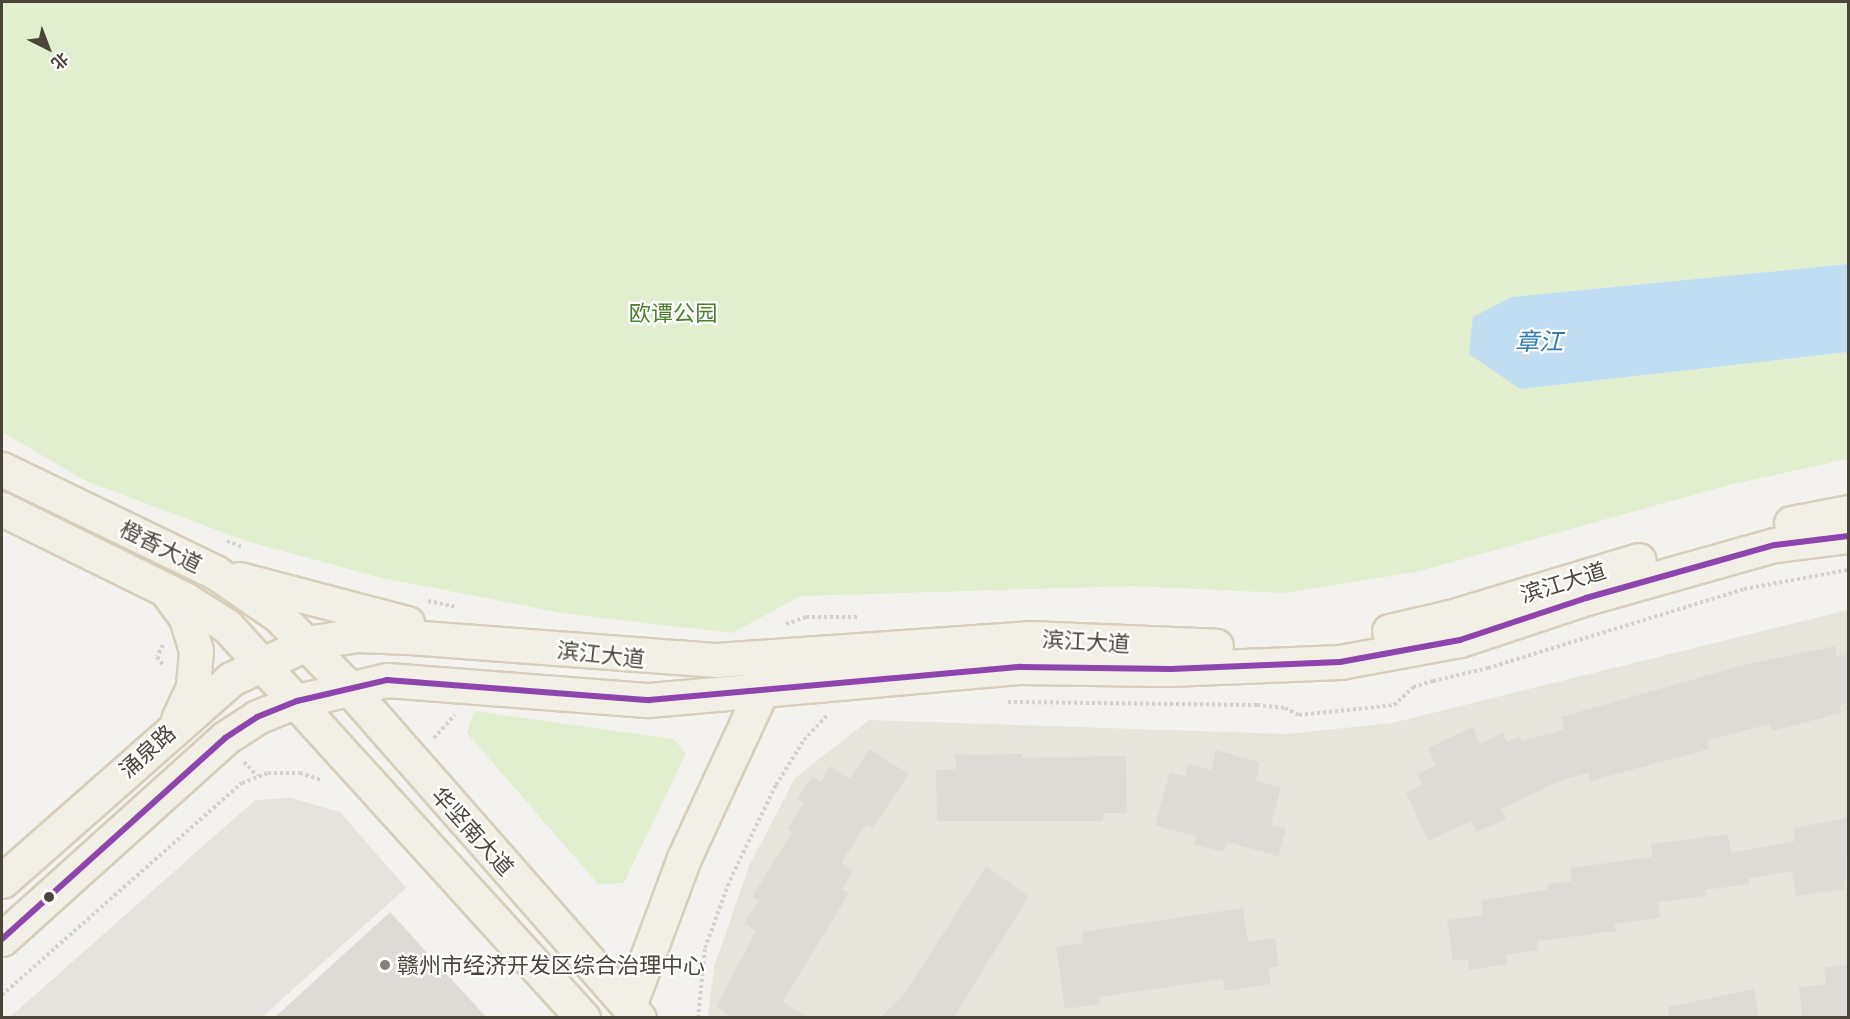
<!DOCTYPE html>
<html>
<head>
<meta charset="utf-8">
<style>
  body { margin:0 }
  #map { position:relative; width:1850px; height:1019px; overflow:hidden; background:#f4f2ee; font-family:"Exo 2","Noto Sans SC",sans-serif }
  div>[style] { position:absolute }
  [style*='--x'] { left:calc(var(--x)*1px); top:calc(var(--y)*1px); width:calc(var(--w)*1px); rotate:calc(var(--a)*1deg) }
  .residential>* { inset:0; background:#e7e4dc }
  .green>* { inset:0; background:#e1eecf }
  .parking>* { inset:0; background:#e6e3df }
  .water>* { inset:0; background:#c0ddf1 }
  .building>* { inset:0; background:#dedbd6 }
  .path>* { height:4px; margin-top:-2px; transform-origin:0; background:repeating-linear-gradient(90deg,#d3d2cc 0 3px,transparent 0 6px) }
  .roads { filter:drop-shadow(2px 0 #d6cebb) drop-shadow(-2px 0 #d6cebb) drop-shadow(0 2px #d6cebb) drop-shadow(0 -2px #d6cebb) }
  .major>* { height:33px; margin:-16.5px; padding:0 16.5px; transform-origin:16.5px; border-radius:16.5px; background:#f2efe6 }
  .bus-1>* { height:6px; margin:-3px; padding:0 3px; transform-origin:3px; border-radius:3px; background:#8e44ad }
  .dots>* { width:16px; height:16px; translate:-50% -50%; box-sizing:border-box; border:3px solid #fff; border-radius:50% }
  span { translate:-50% -50%; white-space:nowrap; text-align:center; line-height:1.15; -webkit-text-stroke:4.5px #fff; paint-order:stroke }
  .park-label { font-size:22px; color:#4a7f2a }
  .street-label { font-size:22px; color:#4b4439 }
  .poi-label { font-size:22px; color:#4b4439 }
  .left { translate:0 -50%; text-align:left }
  .water-label { font-size:24px; color:#2e7ab2; font-style:italic }
  .frame { position:absolute; inset:0; border:3px solid #4b4439; pointer-events:none }
  .north { position:absolute; left:18px; top:18px; width:60px; height:60px; -webkit-text-stroke:4px #fff; paint-order:stroke; rotate:138deg; font-size:16px; font-weight:700; line-height:24px; text-align:center; color:#4b4439 }
  .north::after { content:''; display:block; margin:auto; width:21px; height:27px; background:#4b4439; clip-path:polygon(50% 0,100% 100%,50% 72%,0 100%) }
</style>
</head>
<body>
<div id="map">
  <div class="residential">
    <div style="clip-path:polygon(1848px 610px,1848px 1017px,708px 1018px,714px 967px,749px 866px,795px 778px,869px 720px,1287px 734px,1392px 723px)"></div>
  </div>
  <div class="green">
    <div style="clip-path:polygon(2px 2px,1848px 2px,1848px 264px,1512px 297px,1520px 389px,1848px 352px,1848px 459px,1729px 485px,1416px 572px,1284px 593px,1132px 586px,801px 596px,732px 633px,568px 614px,382px 578px,246px 541px,86px 481px,2px 432px)"></div>
    <div style="clip-path:polygon(474px 711px,673px 739px,686px 753px,624px 883px,598px 884px,467px 733px)"></div>
  </div>
  <div class="parking">
    <div style="clip-path:polygon(291px 798px,340px 812px,406px 888px,262px 1017px,10px 1017px,255px 800px)"></div>
  </div>
  <div class="water">
    <div style="clip-path:polygon(1848px 264px,1848px 352px,1520px 389px,1469px 354px,1473px 317px,1512px 297px)"></div>
  </div>
  <div class="building">
    <div style="clip-path:polygon(1835px 646px,1837px 657px,1848px 654px,1848px 703px,1839px 706px,1841px 713px,1772px 731px,1770px 724px,1707px 740px,1709px 749px,1590px 781px,1589px 773px,1562px 780px,1501px 809px,1506px 819px,1477px 832px,1471px 821px,1428px 841px,1406px 792px,1422px 785px,1417px 774px,1436px 765px,1428px 748px,1473px 727px,1480px 744px,1503px 733px,1507px 742px,1520px 736px,1522px 741px,1564px 729px,1561px 717px,1740px 666px)"></div>
    <div style="clip-path:polygon(869px 749px,909px 774px,873px 828px,866px 824px,841px 863px,853px 871px,842px 889px,849px 893px,783px 1002px,808px 1017px,731px 1017px,717px 1006px,756px 931px,744px 923px,759px 901px,752px 897px,792px 832px,787px 829px,804px 803px,797px 799px,812px 776px,821px 782px,830px 766px,850px 779px)"></div>
    <div style="clip-path:polygon(1216px 750px,1260px 762px,1256px 781px,1281px 787px,1271px 825px,1286px 829px,1278px 856px,1227px 842px,1224px 852px,1194px 844px,1196px 836px,1155px 825px,1170px 772px,1185px 776px,1188px 764px,1211px 770px)"></div>
    <div style="clip-path:polygon(1022px 754px,1022px 758px,1126px 756px,1127px 813px,1103px 813px,1103px 821px,937px 821px,936px 770px,956px 769px,955px 755px)"></div>
    <div style="clip-path:polygon(1848px 818px,1845px 889px,1796px 896px,1792px 871px,1749px 878px,1749px 884px,1705px 890px,1706px 896px,1658px 902px,1660px 918px,1614px 924px,1616px 931px,1537px 941px,1538px 950px,1506px 955px,1507px 964px,1469px 970px,1468px 959px,1453px 961px,1447px 920px,1483px 915px,1481px 900px,1548px 890px,1547px 884px,1572px 881px,1570px 868px,1652px 857px,1651px 844px,1728px 834px,1731px 853px,1795px 841px,1793px 828px)"></div>
    <div style="clip-path:polygon(986px 867px,1029px 896px,954px 1017px,881px 1017px,903px 996px)"></div>
    <div style="clip-path:polygon(1243px 908px,1248px 942px,1275px 938px,1279px 966px,1268px 968px,1271px 984px,1225px 991px,1223px 979px,1099px 997px,1100px 1004px,1065px 1009px,1056px 947px,1083px 943px,1082px 932px)"></div>
    <div style="clip-path:polygon(390px 912px,486px 1017px,275px 1017px)"></div>
    <div style="clip-path:polygon(1848px 965px,1848px 1017px,1802px 1017px,1799px 987px,1826px 985px,1824px 967px)"></div>
    <div style="clip-path:polygon(1754px 989px,1759px 1017px,1669px 1017px,1668px 1007px)"></div>
  </div>
  <div class="path">
    <div style="--x:227;--y:541;--w:17;--a:21"></div>
    <div style="--x:428;--y:601;--w:29;--a:12"></div>
    <div style="--x:786;--y:624;--w:21;--a:-19"></div>
    <div style="--x:806;--y:617;--w:52;--a:0"></div>
    <div style="--x:163;--y:645;--w:13;--a:117"></div>
    <div style="--x:157;--y:657;--w:11;--a:52"></div>
    <div style="--x:1008;--y:702;--w:249;--a:0.7"></div>
    <div style="--x:1257;--y:705;--w:28;--a:6"></div>
    <div style="--x:1285;--y:708;--w:16;--a:27"></div>
    <div style="--x:1299;--y:715;--w:96;--a:-6"></div>
    <div style="--x:1394;--y:705;--w:26;--a:-43"></div>
    <div style="--x:1413;--y:687;--w:21;--a:-17"></div>
    <div style="--x:1433;--y:681;--w:57;--a:-13.3"></div>
    <div style="--x:1488;--y:668;--w:268;--a:-17.1"></div>
    <div style="--x:1744;--y:589;--w:106;--a:-10.4"></div>
    <div style="--x:434;--y:738;--w:31;--a:-48"></div>
    <div style="--x:244;--y:762;--w:19;--a:47"></div>
    <div style="--x:2;--y:995;--w:320;--a:-41.5"></div>
    <div style="--x:242;--y:783;--w:28;--a:-21"></div>
    <div style="--x:268;--y:773;--w:32;--a:0"></div>
    <div style="--x:300;--y:773;--w:23;--a:18"></div>
    <div style="--x:698;--y:1018;--w:70;--a:-84.3"></div>
    <div style="--x:705;--y:948;--w:72;--a:-69.8"></div>
    <div style="--x:730;--y:880;--w:106;--a:-64.2"></div>
    <div style="--x:776;--y:785;--w:53;--a:-58.1"></div>
    <div style="--x:804;--y:740;--w:33;--a:-47"></div>
  </div>
  <div class="roads">
    <div class="major">
      <div style="--x:2;--y:469;--w:237;--a:25.8"></div>
      <div style="--x:215;--y:572;--w:78;--a:34.5"></div>
      <div style="--x:279;--y:616;--w:100;--a:45.8"></div>
      <div style="--x:349;--y:688;--w:439;--a:48.7"></div>
      <div style="--x:2;--y:509;--w:205;--a:26.3"></div>
      <div style="--x:186;--y:600;--w:49;--a:32.4"></div>
      <div style="--x:227;--y:626;--w:530;--a:47.76"></div>
      <div style="--x:1791;--y:523;--w:58;--a:-10.9"></div>
      <div style="--x:239;--y:579;--w:174;--a:14.7"></div>
      <div style="--x:168;--y:593;--w:31;--a:54"></div>
      <div style="--x:186;--y:618;--w:34;--a:73"></div>
      <div style="--x:196;--y:651;--w:36;--a:95"></div>
      <div style="--x:193;--y:687;--w:35;--a:115"></div>
      <div style="--x:1389;--y:631;--w:63;--a:-12.9"></div>
      <div style="--x:1450;--y:617;--w:197;--a:-16.8"></div>
      <div style="--x:2;--y:881;--w:305;--a:-41.4"></div>
      <div style="--x:231;--y:679;--w:85;--a:-25.1"></div>
      <div style="--x:308;--y:643;--w:50;--a:-9.3"></div>
      <div style="--x:357;--y:635;--w:52;--a:2.2"></div>
      <div style="--x:409;--y:637;--w:309;--a:4.3"></div>
      <div style="--x:717;--y:660;--w:313;--a:-4"></div>
      <div style="--x:1029;--y:638;--w:187;--a:2.4"></div>
      <div style="--x:2;--y:939;--w:300;--a:-42"></div>
      <div style="--x:225;--y:738;--w:38;--a:-33"></div>
      <div style="--x:257;--y:717;--w:43;--a:-21.8"></div>
      <div style="--x:297;--y:701;--w:92;--a:-13.1"></div>
      <div style="--x:387;--y:680;--w:263;--a:4.4"></div>
      <div style="--x:649;--y:700;--w:373;--a:-5.1"></div>
      <div style="--x:1021;--y:667;--w:150;--a:0.8"></div>
      <div style="--x:1171;--y:669;--w:169;--a:-2.4"></div>
      <div style="--x:1340;--y:662;--w:122;--a:-10.4"></div>
      <div style="--x:1460;--y:640;--w:133;--a:-18.4"></div>
      <div style="--x:1586;--y:598;--w:196;--a:-15.7"></div>
      <div style="--x:1775;--y:545;--w:74;--a:-7"></div>
      <div style="--x:629;--y:1006;--w:158;--a:-69.6"></div>
      <div style="--x:684;--y:858;--w:187;--a:-65.1"></div>
    </div>
  </div>
  <div class="bus-1">
    <div style="--x:2;--y:939;--w:300;--a:-42"></div>
    <div style="--x:225;--y:738;--w:38;--a:-33"></div>
    <div style="--x:257;--y:717;--w:43;--a:-21.8"></div>
    <div style="--x:297;--y:701;--w:92;--a:-13.1"></div>
    <div style="--x:387;--y:680;--w:263;--a:4.4"></div>
    <div style="--x:649;--y:700;--w:373;--a:-5.1"></div>
    <div style="--x:1021;--y:667;--w:150;--a:0.8"></div>
    <div style="--x:1171;--y:669;--w:169;--a:-2.4"></div>
    <div style="--x:1340;--y:662;--w:122;--a:-10.4"></div>
    <div style="--x:1460;--y:640;--w:133;--a:-18.4"></div>
    <div style="--x:1586;--y:598;--w:196;--a:-15.7"></div>
    <div style="--x:1775;--y:545;--w:74;--a:-7"></div>
  </div>
  <div class="dots">
    <div style="left:49px;top:897px;background:#4b4439"></div>
    <div style="left:385px;top:965px;background:#868178"></div>
  </div>
  <div class="park-label">
    <span style="left:673px;top:313px">欧谭公园</span>
  </div>
  <div class="street-label">
    <span style="left:161px;top:546px;rotate:26deg">橙香大道</span>
    <span style="left:1563px;top:582px;rotate:-17deg">滨江大道</span>
    <span style="left:1086px;top:641px;rotate:3deg">滨江大道</span>
    <span style="left:601px;top:654px;rotate:6deg">滨江大道</span>
    <span style="left:147px;top:751px;rotate:-42deg">涌泉路</span>
    <span style="left:473px;top:831px;rotate:48deg">华坚南大道</span>
  </div>
  <div class="poi-label">
    <span class="left" style="left:397px;top:965px">赣州市经济开发区综合治理中心</span>
  </div>
  <div class="water-label">
    <span style="left:1539px;top:341px">章江</span>
  </div>
  <div class="frame"></div>
  <div class="north">北</div>
</div>
</body>
</html>
